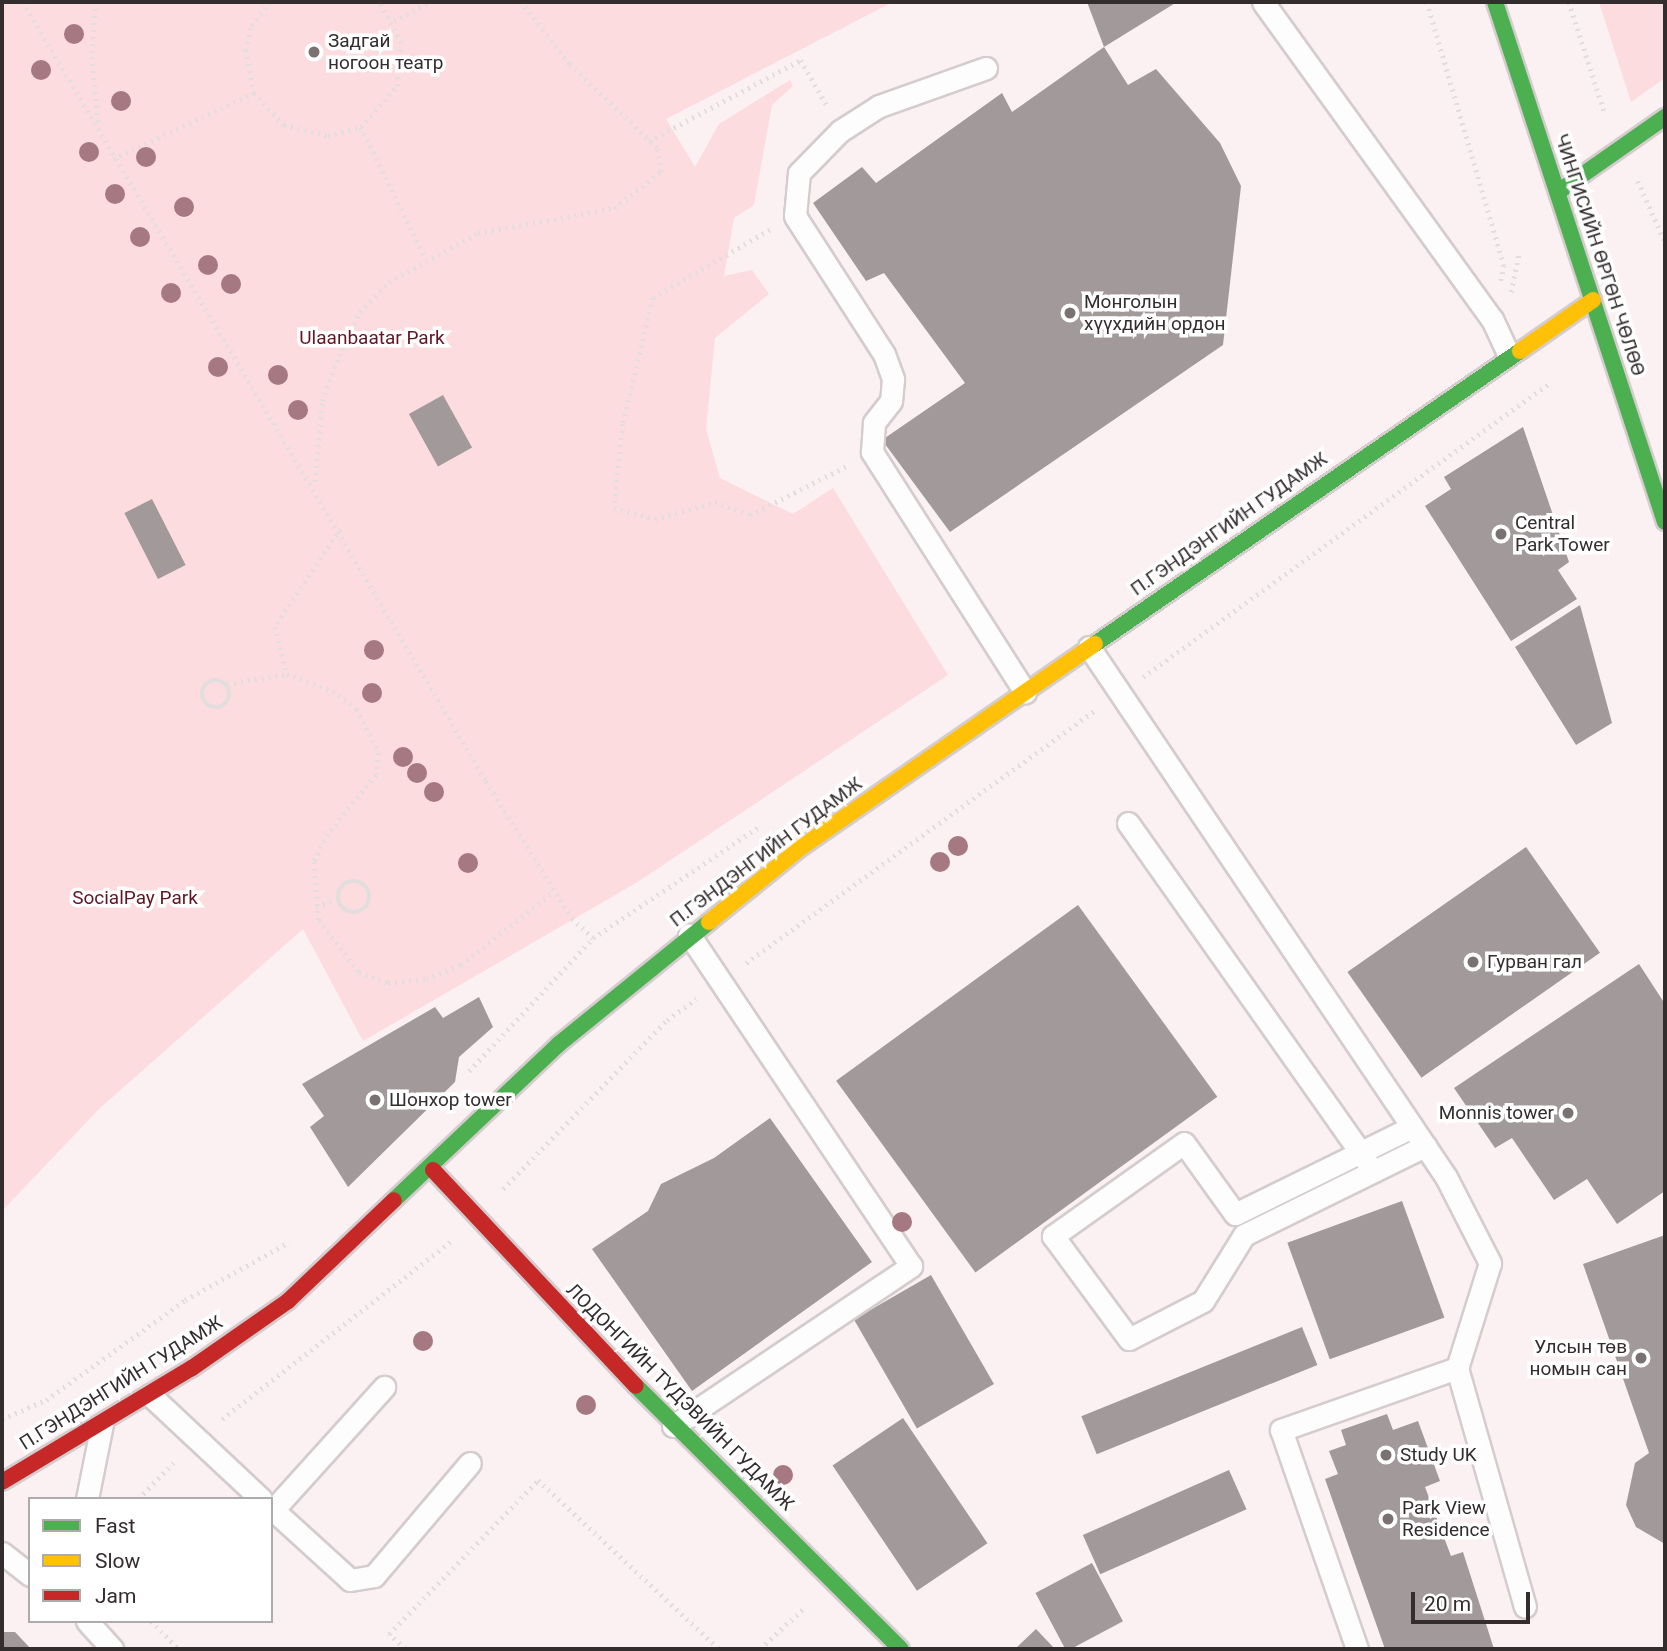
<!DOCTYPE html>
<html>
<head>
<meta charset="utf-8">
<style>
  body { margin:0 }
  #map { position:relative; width:1667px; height:1651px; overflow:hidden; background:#fbf0f2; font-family:Roboto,sans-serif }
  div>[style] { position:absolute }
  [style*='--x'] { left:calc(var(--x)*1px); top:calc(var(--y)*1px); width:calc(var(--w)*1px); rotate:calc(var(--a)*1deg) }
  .green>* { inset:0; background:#fcdcdf }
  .building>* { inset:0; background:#a1999a; transform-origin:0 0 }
  .path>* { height:4.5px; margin-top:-2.25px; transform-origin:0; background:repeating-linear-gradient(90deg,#e2dede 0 2px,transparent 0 7px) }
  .path>.ring { margin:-2.25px; padding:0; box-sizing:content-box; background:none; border:4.5px solid #e2dede; border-radius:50% }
  .roads { filter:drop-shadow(2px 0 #d4cccd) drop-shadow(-2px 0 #d4cccd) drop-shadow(0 2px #d4cccd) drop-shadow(0 -2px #d4cccd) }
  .lane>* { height:21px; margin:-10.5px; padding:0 10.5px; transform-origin:10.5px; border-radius:10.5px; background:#fefdfd }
  .fast>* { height:16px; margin:-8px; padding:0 8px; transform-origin:8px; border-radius:8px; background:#4caf50 }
  .slow>* { height:16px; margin:-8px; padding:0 8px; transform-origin:8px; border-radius:8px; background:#ffc107 }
  .jam>* { height:16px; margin:-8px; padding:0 8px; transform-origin:8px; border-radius:8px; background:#c62828 }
  .trees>* { width:20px; height:20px; margin:-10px; border-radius:50%; background:#a67882 }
  .dots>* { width:19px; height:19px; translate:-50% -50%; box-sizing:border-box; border:4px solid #fff; border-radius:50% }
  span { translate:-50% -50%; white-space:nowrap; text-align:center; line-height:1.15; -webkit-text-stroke:7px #fff; paint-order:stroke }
  .poi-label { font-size:19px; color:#342d2e }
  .left { translate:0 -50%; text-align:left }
  .right { translate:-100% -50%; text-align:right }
  .street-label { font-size:19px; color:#342d2e }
  .park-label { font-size:19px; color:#611526 }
  .frame { position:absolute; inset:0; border:4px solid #342d2e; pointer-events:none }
  .legend { position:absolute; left:28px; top:1497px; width:245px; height:126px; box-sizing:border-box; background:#fff; border:2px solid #aeabab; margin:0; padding:9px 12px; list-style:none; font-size:21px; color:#342d2e }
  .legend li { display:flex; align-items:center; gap:14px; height:35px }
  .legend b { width:35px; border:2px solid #aeabab }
  .scale { position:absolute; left:1411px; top:1592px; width:119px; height:32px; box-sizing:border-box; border:4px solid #342d2e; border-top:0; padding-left:9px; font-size:21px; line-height:24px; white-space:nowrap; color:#342d2e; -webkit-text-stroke:5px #fff; paint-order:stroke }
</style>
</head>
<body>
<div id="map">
  <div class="green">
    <div style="clip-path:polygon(2px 2px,893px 2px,666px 119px,695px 167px,719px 124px,790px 80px,793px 86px,772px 105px,754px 205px,734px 218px,724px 276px,752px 270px,769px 294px,715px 338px,706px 429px,720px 478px,793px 514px,833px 488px,948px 675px,636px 883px,363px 1041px,303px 929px,100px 1108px,2px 1211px)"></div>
    <div style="clip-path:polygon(1599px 2px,1665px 2px,1665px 78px,1631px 102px)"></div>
  </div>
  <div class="building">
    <div style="clip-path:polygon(1087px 2px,1177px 2px,1104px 47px)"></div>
    <div style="clip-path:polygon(1104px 47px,1128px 85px,1156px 69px,1220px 143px,1241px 186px,1223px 345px,950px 532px,882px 440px,965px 383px,884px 273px,866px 281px,813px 203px,862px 167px,876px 183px,1002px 93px,1012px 112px)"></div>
    <div style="left:443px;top:395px;width:60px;height:39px;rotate:61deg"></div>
    <div style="clip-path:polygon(1523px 427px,1569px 562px,1558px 570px,1577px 599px,1511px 641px,1425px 506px,1451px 489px,1444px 477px)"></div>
    <div style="left:152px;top:499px;width:74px;height:31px;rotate:63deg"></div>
    <div style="clip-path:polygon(1580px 605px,1612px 723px,1576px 745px,1515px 647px)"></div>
    <div style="left:1526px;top:847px;width:129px;height:218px;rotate:55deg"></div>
    <div style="left:1078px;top:905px;width:237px;height:299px;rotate:54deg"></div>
    <div style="clip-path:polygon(1639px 964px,1665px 1004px,1665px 1191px,1617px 1224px,1587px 1179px,1554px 1200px,1512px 1138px,1495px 1148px,1454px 1088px)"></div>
    <div style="clip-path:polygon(479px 997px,493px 1027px,459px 1057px,455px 1082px,348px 1187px,310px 1127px,324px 1116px,302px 1084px,435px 1007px,443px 1018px)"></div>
    <div style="clip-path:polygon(770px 1118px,872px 1262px,692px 1391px,592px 1249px,648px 1211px,661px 1184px,714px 1158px)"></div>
    <div style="left:1402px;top:1201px;width:124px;height:122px;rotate:70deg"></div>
    <div style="clip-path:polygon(1665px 1235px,1665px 1544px,1636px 1527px,1626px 1505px,1635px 1463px,1649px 1453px,1583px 1264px)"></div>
    <div style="left:931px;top:1275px;width:126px;height:89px;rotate:60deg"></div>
    <div style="left:1302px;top:1327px;width:41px;height:238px;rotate:68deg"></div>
    <div style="clip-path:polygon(1387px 1414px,1393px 1430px,1418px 1421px,1440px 1481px,1425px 1487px,1451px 1556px,1463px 1552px,1494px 1649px,1385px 1649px,1325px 1479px,1338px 1474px,1329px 1451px,1346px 1445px,1341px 1430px)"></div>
    <div style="left:903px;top:1418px;width:151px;height:85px;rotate:56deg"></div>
    <div style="left:1229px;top:1470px;width:43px;height:160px;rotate:66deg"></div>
    <div style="left:1092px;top:1563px;width:66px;height:64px;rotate:62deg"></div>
    <div style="clip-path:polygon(1036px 1629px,1055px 1649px,1015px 1649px)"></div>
    <div style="clip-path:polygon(2px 1632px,15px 1632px,31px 1649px,2px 1649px)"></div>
  </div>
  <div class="path">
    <div style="--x:23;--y:2;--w:906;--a:59.27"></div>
    <div style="--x:486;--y:781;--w:162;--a:57.9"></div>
    <div style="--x:572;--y:918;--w:29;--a:44"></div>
    <div style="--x:96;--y:2;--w:55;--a:94.2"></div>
    <div style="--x:92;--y:57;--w:69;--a:84.2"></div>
    <div style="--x:270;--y:2;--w:32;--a:126"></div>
    <div style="--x:251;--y:28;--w:23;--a:103"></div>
    <div style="--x:246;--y:50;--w:44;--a:79.5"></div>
    <div style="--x:254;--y:93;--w:44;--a:46.8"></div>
    <div style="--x:284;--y:125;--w:45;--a:14"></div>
    <div style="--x:328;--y:136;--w:34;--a:-15"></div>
    <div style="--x:361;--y:127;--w:55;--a:-48.7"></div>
    <div style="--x:397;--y:86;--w:43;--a:-84.7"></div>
    <div style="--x:401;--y:43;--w:47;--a:-118.2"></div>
    <div style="--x:1427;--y:2;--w:274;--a:73.7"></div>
    <div style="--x:1504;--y:265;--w:16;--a:101"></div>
    <div style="--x:1569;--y:2;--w:114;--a:72.2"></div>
    <div style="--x:394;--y:21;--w:40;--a:-28"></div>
    <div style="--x:361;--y:127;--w:145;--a:63.8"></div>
    <div style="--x:649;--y:141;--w:172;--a:-28.1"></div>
    <div style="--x:801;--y:60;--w:51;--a:60.4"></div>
    <div style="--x:113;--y:159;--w:156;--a:-25.1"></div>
    <div style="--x:1638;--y:181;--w:67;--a:66.1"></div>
    <div style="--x:770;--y:230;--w:135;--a:149.8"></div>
    <div style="--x:653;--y:298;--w:130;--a:103.4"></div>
    <div style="--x:623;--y:424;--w:84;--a:96.1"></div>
    <div style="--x:614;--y:508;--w:42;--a:15"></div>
    <div style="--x:655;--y:519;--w:62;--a:-15.8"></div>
    <div style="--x:715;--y:502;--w:37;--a:20"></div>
    <div style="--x:750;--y:515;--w:109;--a:-26.8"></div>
    <div style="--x:1511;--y:292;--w:41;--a:-78.7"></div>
    <div style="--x:315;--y:482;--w:81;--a:-85.1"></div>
    <div style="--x:322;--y:401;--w:48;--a:-69.3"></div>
    <div style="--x:339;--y:356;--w:49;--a:-64.5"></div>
    <div style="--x:360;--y:312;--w:42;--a:-46"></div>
    <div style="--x:389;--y:282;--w:102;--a:-28.8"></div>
    <div style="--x:478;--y:233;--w:138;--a:-10.4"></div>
    <div style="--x:614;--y:208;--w:59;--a:-37.5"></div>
    <div style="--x:661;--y:172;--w:24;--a:-99"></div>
    <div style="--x:657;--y:148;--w:122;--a:-136.3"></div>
    <div style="--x:569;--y:64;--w:78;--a:-127.7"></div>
    <div style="--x:341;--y:529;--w:118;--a:124"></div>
    <div style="--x:275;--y:627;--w:49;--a:75.7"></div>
    <div style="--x:287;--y:674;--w:49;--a:20.3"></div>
    <div style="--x:333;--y:691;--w:30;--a:37"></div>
    <div style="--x:357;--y:709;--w:49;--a:63.4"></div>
    <div style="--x:379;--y:753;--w:22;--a:98"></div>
    <div style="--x:376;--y:775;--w:76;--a:129.1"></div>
    <div style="--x:328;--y:834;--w:31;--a:117"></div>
    <div style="--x:314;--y:862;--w:58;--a:85.1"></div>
    <div style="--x:319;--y:920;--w:66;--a:52.4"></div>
    <div style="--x:359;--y:972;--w:31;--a:21"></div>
    <div style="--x:388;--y:983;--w:38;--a:-6"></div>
    <div style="--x:426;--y:979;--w:38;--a:-22"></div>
    <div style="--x:461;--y:965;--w:119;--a:-38.5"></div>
    <div style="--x:1143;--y:677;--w:503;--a:-35.87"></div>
    <div class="ring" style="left:202px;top:680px;width:23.5px;height:23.5px"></div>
    <div style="--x:227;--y:684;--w:61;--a:-9.5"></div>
    <div class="ring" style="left:338px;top:881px;width:27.5px;height:27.5px"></div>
    <div style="--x:316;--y:906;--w:22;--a:-16"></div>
    <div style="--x:746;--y:963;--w:432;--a:-35.9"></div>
    <div style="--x:469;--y:1071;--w:182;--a:-47"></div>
    <div style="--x:593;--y:938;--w:201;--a:-33.8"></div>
    <div style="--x:503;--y:1189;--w:235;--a:-45.9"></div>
    <div style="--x:667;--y:1020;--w:36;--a:-36"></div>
    <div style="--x:2;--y:1419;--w:48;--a:-23.4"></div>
    <div style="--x:46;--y:1400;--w:171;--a:-35.7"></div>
    <div style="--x:185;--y:1300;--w:119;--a:-29.1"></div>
    <div style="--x:222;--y:1419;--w:289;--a:-37.8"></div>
    <div style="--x:138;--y:1499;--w:54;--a:-45.7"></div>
    <div style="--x:151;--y:1621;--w:40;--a:45"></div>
    <div style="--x:405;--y:1649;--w:22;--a:-137"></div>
    <div style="--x:389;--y:1634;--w:214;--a:-45.9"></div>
    <div style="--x:538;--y:1480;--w:248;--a:43"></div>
    <div style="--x:760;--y:1649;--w:62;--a:-43"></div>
  </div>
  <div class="roads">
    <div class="lane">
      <div style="--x:1263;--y:2;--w:391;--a:54.2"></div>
      <div style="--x:1492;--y:319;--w:38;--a:65"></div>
      <div style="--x:986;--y:68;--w:114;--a:160.4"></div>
      <div style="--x:879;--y:106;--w:46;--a:147.3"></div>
      <div style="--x:840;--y:131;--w:59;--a:134.3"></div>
      <div style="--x:799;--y:173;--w:43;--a:95.3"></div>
      <div style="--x:795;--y:216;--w:164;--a:57.2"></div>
      <div style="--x:884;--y:354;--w:27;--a:70"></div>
      <div style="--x:893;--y:379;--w:22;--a:95"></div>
      <div style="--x:891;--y:401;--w:28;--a:128"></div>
      <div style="--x:874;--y:423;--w:29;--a:94"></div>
      <div style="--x:872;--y:452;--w:285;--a:57.5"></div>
      <div style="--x:1089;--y:647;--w:639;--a:56.04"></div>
      <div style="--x:1446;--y:1177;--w:97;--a:62.9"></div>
      <div style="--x:1490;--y:1263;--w:110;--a:107.4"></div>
      <div style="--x:1457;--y:1368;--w:248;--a:74.1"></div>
      <div style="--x:1128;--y:823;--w:413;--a:54.8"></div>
      <div style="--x:1412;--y:1127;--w:197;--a:153.8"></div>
      <div style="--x:1235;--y:1214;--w:87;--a:-125.7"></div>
      <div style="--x:1184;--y:1143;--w:161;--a:144.6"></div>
      <div style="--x:1053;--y:1236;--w:128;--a:53.6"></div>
      <div style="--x:1129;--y:1339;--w:83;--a:-27.2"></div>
      <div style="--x:1203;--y:1301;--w:78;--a:-58.2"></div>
      <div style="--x:1244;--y:1235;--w:202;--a:-26.2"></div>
      <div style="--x:150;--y:1395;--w:152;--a:43.1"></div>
      <div style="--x:673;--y:1426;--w:287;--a:-33.9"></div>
      <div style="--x:911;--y:1266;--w:399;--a:-123.8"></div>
      <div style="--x:87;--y:1499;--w:76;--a:-78.7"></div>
      <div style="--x:271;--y:1508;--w:107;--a:42.3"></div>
      <div style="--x:350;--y:1580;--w:24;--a:-9"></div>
      <div style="--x:374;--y:1576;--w:148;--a:-49.7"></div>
      <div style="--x:273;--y:1510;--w:166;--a:-47.9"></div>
      <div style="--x:2;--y:1553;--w:36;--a:38"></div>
      <div style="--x:87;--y:1621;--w:38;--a:48"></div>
      <div style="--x:1357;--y:1649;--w:232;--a:-109.1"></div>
      <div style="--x:1281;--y:1430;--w:187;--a:-19.4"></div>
    </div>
    <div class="fast">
      <div style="--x:1495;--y:2;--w:547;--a:71.9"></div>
      <div style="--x:1558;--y:192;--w:131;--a:-35"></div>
      <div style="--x:1095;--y:644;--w:516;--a:-34.58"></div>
      <div style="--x:394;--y:1200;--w:227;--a:-43.4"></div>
      <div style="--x:559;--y:1044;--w:193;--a:-39.1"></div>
      <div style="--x:636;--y:1386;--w:373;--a:44.8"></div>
    </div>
    <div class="slow">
      <div style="--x:1520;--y:351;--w:89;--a:-34.9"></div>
      <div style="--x:709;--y:922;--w:121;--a:-39"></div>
      <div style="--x:803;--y:846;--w:355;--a:-34.7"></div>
    </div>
    <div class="jam">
      <div style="--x:433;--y:1170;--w:296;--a:46.8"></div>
      <div style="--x:2;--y:1482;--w:222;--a:-31"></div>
      <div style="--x:192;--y:1368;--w:117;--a:-34.9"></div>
      <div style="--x:288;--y:1301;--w:146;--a:-43.6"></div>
    </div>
  </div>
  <div class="trees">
    <div style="left:74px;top:34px"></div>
    <div style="left:41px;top:70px"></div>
    <div style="left:121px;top:101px"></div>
    <div style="left:89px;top:152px"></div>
    <div style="left:146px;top:157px"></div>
    <div style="left:115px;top:194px"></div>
    <div style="left:184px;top:207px"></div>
    <div style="left:140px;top:237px"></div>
    <div style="left:208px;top:265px"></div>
    <div style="left:231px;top:284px"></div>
    <div style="left:171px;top:293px"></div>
    <div style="left:218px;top:367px"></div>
    <div style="left:278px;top:375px"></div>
    <div style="left:298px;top:410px"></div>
    <div style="left:374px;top:650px"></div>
    <div style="left:372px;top:693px"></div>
    <div style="left:403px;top:757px"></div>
    <div style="left:417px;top:773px"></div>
    <div style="left:434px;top:792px"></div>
    <div style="left:958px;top:846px"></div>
    <div style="left:940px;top:862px"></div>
    <div style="left:468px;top:863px"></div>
    <div style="left:902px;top:1222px"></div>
    <div style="left:423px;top:1341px"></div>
    <div style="left:586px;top:1405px"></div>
    <div style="left:783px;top:1475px"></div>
  </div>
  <div class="dots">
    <div style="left:314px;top:52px;background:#7a7173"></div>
    <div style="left:1070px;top:313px;background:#7a7173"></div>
    <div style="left:1501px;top:534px;background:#7a7173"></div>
    <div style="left:1473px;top:962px;background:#7a7173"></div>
    <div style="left:375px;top:1100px;background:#7a7173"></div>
    <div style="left:1568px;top:1113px;background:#7a7173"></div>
    <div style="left:1641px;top:1358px;background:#7a7173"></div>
    <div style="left:1386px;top:1455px;background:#7a7173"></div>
    <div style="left:1388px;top:1519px;background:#7a7173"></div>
  </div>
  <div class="poi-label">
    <span class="left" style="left:328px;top:52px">Задгай<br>ногоон театр</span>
    <span class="left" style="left:1084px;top:313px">Монголын<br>хүүхдийн ордон</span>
    <span class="left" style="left:1515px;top:534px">Central<br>Park Tower</span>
    <span class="left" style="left:1487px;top:962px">Гурван гал</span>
    <span class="left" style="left:389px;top:1100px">Шонхор tower</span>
    <span class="right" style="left:1554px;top:1113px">Monnis tower</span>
    <span class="right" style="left:1627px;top:1358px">Улсын төв<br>номын сан</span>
    <span class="left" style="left:1400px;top:1455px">Study UK</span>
    <span class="left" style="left:1402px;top:1519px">Park View<br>Residence</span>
  </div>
  <div class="street-label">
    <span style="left:1600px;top:255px;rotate:72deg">ЧИНГИСИЙН ӨРГӨН ЧӨЛӨӨ</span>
    <span style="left:1229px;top:524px;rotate:-35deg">П.ГЭНДЭНГИЙН ГУДАМЖ</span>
    <span style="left:766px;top:852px;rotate:-37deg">П.ГЭНДЭНГИЙН ГУДАМЖ</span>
    <span style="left:121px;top:1383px;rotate:-32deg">П.ГЭНДЭНГИЙН ГУДАМЖ</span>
    <span style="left:680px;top:1397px;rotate:45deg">ЛОДОНГИЙН ТҮДЭВИЙН ГУДАМЖ</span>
  </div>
  <div class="park-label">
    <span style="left:372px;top:338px">Ulaanbaatar Park</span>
    <span style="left:135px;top:898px">SocialPay Park</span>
  </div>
  <div class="frame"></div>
  <ul class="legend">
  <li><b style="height:9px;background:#4caf50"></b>Fast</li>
  <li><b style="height:9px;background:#ffc107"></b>Slow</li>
  <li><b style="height:9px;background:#c62828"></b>Jam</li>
  </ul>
  <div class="scale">20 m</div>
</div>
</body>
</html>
